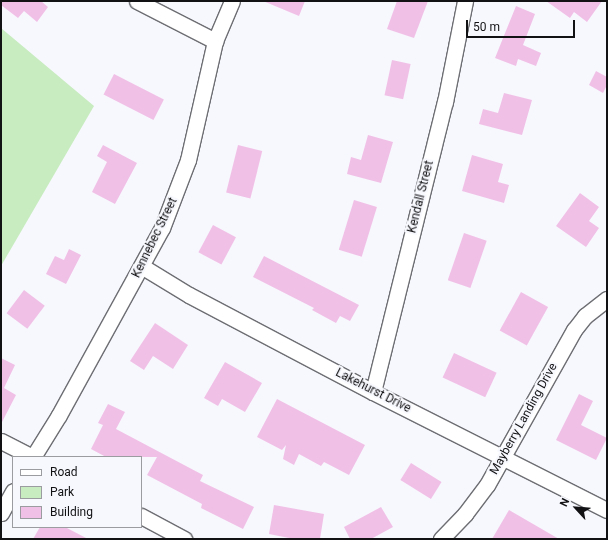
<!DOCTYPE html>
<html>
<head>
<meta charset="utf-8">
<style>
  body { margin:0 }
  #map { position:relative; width:608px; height:540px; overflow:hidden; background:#f7f8fe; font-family:Roboto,sans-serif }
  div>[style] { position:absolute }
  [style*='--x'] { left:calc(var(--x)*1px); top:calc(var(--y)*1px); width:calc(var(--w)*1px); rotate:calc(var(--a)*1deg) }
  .green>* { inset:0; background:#c8ecbf }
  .building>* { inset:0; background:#f1c0e7; transform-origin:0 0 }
  .roads { filter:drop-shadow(1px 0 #6d6e73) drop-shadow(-1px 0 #6d6e73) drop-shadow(0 1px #6d6e73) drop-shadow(0 -1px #6d6e73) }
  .minor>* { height:15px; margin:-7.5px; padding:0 7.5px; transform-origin:7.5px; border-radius:7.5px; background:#fff }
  span { translate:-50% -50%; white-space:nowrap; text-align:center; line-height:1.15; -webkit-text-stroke:4px #f7f8fe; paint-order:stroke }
  .street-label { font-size:12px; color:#121214 }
  .frame { position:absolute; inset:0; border:2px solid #121214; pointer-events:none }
  .legend { position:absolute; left:12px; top:456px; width:130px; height:72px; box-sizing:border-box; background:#f7f8fe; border:1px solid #9b9ca0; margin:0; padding:5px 7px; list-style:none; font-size:12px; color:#121214 }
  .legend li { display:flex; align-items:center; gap:8px; height:20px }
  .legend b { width:20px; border:1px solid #9b9ca0 }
  .north { position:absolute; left:556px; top:488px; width:40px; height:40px; -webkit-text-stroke:3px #f7f8fe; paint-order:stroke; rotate:296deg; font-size:11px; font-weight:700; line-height:16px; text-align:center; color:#121214 }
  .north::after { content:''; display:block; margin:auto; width:14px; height:18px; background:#121214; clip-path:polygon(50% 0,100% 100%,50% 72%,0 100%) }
  .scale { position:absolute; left:466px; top:20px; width:109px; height:18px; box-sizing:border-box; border:2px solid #121214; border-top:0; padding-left:5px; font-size:12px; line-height:14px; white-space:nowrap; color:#121214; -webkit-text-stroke:3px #f7f8fe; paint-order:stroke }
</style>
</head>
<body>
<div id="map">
  <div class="green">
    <div style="clip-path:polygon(1px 28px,94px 106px,1px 266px)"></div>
  </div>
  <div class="building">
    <div style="clip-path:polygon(1px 1px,41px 1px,48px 7px,37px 22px,24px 11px,18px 18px,1px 5px)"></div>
    <div style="clip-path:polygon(263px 1px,305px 1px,299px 16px)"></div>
    <div style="clip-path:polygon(397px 1px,428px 1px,414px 38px,387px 29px)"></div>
    <div style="clip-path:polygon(546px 1px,602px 1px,587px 22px,574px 12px,570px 18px)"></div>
    <div style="clip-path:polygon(516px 6px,535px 14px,523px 45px,541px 53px,536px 66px,518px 59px,516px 66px,495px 58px)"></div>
    <div style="left:392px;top:60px;width:19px;height:36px;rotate:12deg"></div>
    <div style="clip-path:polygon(596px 71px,607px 77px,607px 85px,603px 93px,589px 85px)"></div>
    <div style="left:114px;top:74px;width:56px;height:23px;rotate:27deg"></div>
    <div style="clip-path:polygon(504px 93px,532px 100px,522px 135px,479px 124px,483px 109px,498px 113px)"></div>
    <div style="clip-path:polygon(368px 135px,393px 142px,381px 183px,347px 174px,351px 157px,361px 160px)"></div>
    <div style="clip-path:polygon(103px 145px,137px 163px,115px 204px,92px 192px,107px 162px,97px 156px)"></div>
    <div style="left:238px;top:145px;width:25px;height:49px;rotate:14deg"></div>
    <div style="clip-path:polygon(472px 155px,503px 164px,498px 182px,509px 185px,504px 203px,462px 191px)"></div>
    <div style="clip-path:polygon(580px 193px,599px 207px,589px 221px,599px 228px,586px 247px,556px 226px)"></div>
    <div style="left:354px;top:200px;width:24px;height:52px;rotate:17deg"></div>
    <div style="left:213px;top:225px;width:26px;height:31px;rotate:28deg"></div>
    <div style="left:464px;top:233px;width:24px;height:50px;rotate:19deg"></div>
    <div style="clip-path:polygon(69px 249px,81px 255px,66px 284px,46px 274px,55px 256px,64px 260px)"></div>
    <div style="clip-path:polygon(264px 256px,359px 305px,350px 321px,340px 316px,336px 323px,312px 310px,314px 308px,253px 277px)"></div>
    <div style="left:24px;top:290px;width:26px;height:29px;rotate:37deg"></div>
    <div style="left:521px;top:292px;width:31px;height:44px;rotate:29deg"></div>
    <div style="clip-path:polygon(155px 323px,188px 345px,173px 369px,153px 356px,144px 370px,130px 361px)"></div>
    <div style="left:454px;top:353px;width:47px;height:27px;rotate:25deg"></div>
    <div style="clip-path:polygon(1px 358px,15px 365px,4px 388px,16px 395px,1px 424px)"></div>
    <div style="clip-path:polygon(225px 362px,262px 383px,245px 412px,222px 399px,218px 406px,204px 398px)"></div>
    <div style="clip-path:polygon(579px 394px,593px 401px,581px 425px,607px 438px,596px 460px,556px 440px)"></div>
    <div style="clip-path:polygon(277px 399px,365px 445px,349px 475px,324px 462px,321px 466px,299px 454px,294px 465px,283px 459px,286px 445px,282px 450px,257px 437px)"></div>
    <div style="clip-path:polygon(108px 404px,125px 412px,116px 429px,203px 475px,200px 481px,254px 507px,243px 529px,201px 508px,202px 504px,147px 475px,157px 457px,106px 457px,91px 449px,103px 425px,98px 423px)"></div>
    <div style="left:411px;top:463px;width:36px;height:20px;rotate:32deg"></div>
    <div style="clip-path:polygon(274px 505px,324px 514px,320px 539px,294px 539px,269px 534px)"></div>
    <div style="clip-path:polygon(381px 507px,393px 527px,371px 539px,350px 539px,344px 527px)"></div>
    <div style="clip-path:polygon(509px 510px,559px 539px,492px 539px)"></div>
    <div style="clip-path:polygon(40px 527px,65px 527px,88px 539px,33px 539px)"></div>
  </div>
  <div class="roads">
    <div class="minor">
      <div style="--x:137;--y:1;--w:88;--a:27.1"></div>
      <div style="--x:143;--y:267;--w:54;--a:31.3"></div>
      <div style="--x:189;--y:295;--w:208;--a:27.8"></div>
      <div style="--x:373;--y:392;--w:262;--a:26.8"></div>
      <div style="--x:373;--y:392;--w:299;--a:-76.1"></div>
      <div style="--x:445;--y:102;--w:103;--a:-78.8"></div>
      <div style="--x:1;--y:441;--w:35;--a:27"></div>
      <div style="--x:33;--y:457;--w:49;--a:-58.2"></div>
      <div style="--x:59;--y:415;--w:213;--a:-61.2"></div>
      <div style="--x:162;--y:228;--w:73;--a:-69.1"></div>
      <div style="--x:188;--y:160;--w:122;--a:-77.2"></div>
      <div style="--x:215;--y:41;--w:43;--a:-67"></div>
      <div style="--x:1;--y:513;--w:25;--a:-61"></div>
      <div style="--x:141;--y:516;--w:49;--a:28.1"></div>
      <div style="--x:441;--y:539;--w:35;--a:-46"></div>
      <div style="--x:465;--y:514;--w:36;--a:-53"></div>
      <div style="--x:487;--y:485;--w:178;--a:-60.7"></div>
      <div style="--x:574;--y:330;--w:18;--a:-52"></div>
      <div style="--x:585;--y:316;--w:28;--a:-38"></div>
    </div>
  </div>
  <div class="street-label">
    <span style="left:421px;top:197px;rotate:-76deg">Kendall Street</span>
    <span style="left:155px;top:238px;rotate:-64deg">Kennebec Street</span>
    <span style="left:373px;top:391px;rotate:27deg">Lakehurst Drive</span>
    <span style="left:524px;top:419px;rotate:-61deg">Mayberry Landing Drive</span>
  </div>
  <div class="frame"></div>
  <ul class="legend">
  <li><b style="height:5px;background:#fff"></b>Road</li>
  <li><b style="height:11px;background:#c8ecbf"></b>Park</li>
  <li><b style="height:11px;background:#f1c0e7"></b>Building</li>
  </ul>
  <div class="north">N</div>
  <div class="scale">50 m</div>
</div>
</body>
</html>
